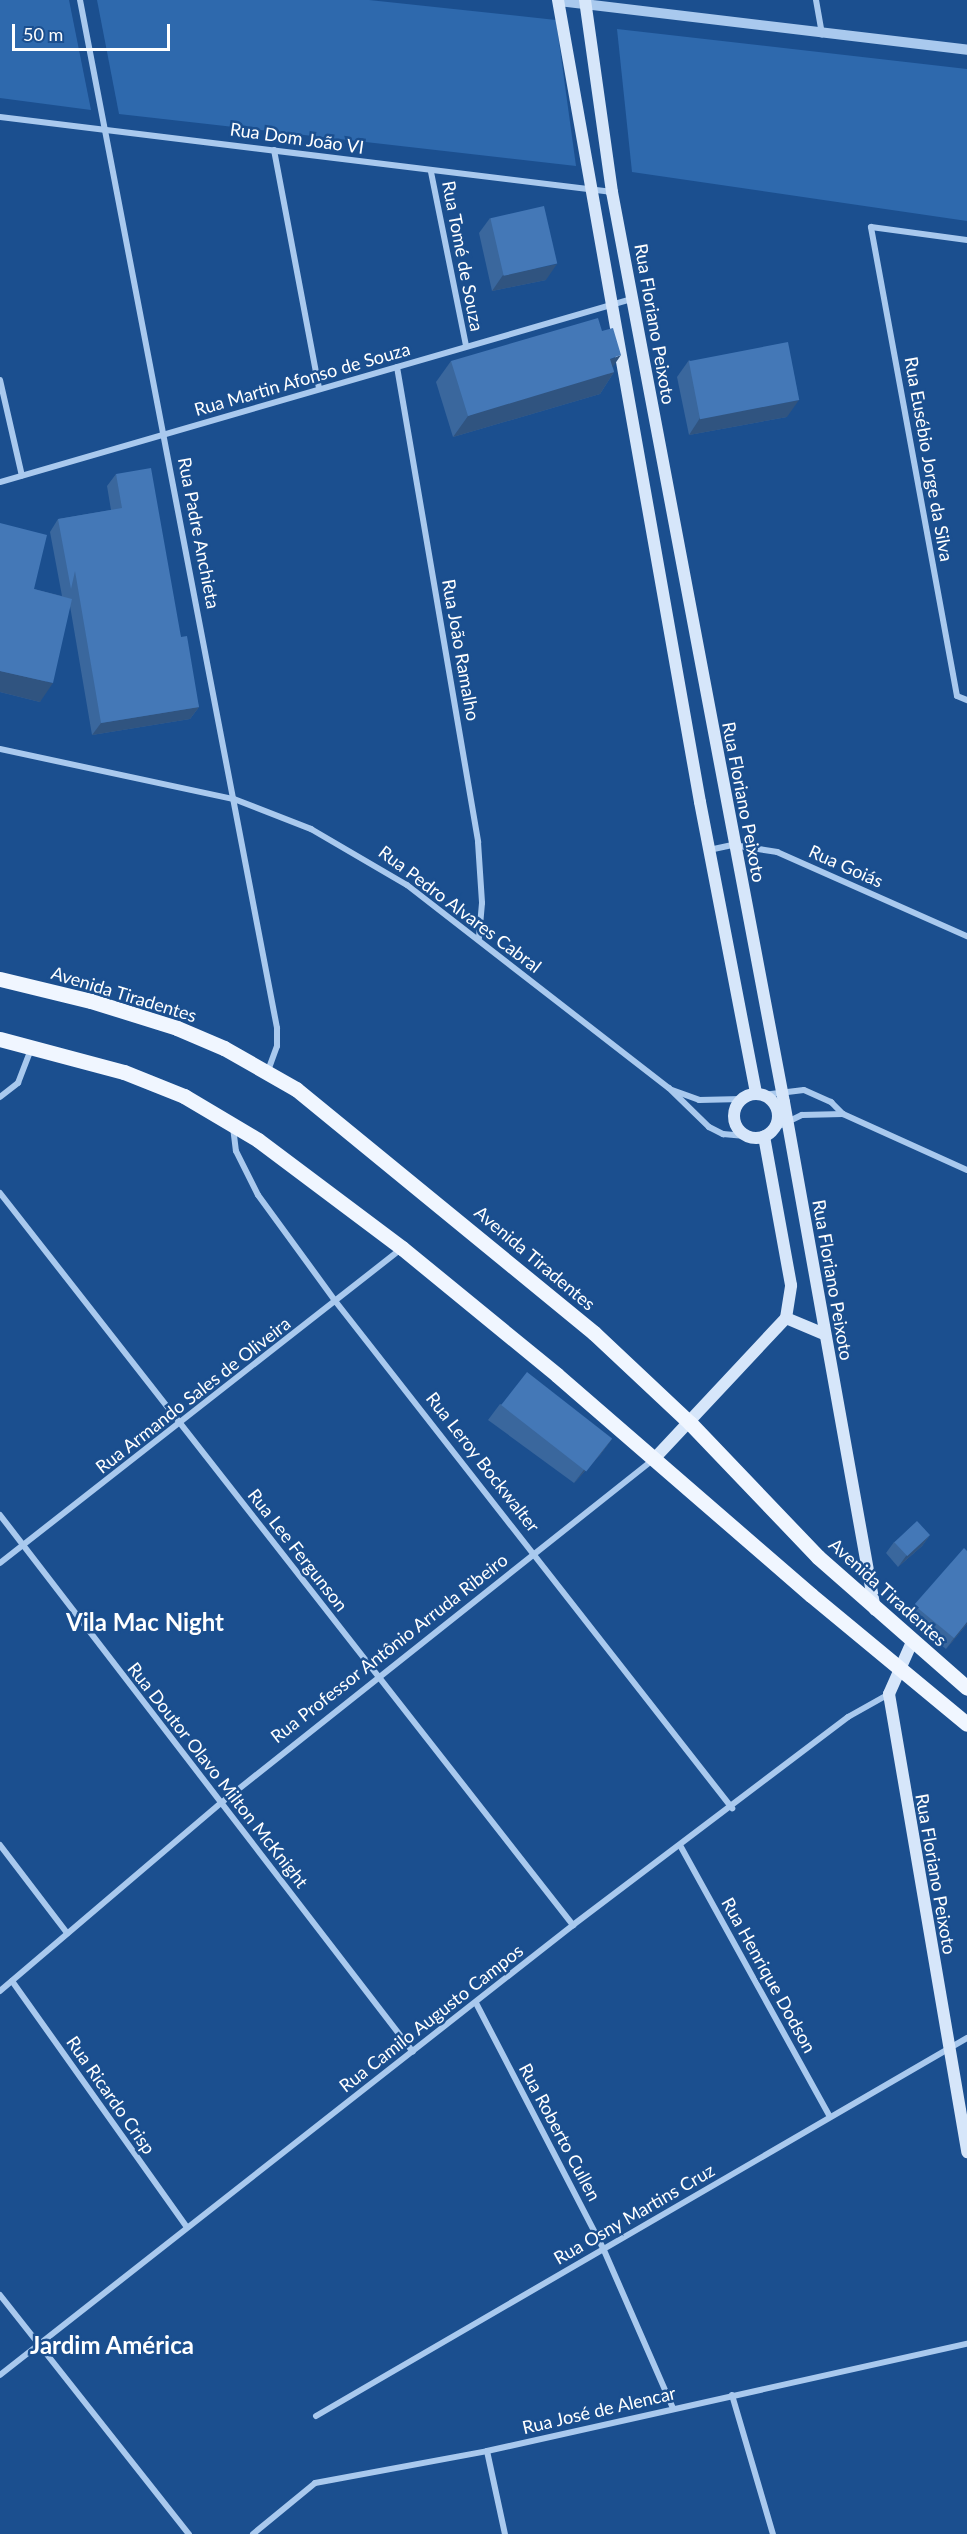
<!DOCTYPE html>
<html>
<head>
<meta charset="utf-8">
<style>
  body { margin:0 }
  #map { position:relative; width:967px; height:2534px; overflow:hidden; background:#1b4f8f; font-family:Lato,sans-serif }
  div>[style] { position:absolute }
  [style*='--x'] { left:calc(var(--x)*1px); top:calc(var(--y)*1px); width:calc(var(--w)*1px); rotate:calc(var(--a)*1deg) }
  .green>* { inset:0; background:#2e69ad }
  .minor>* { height:6px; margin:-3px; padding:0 3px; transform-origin:3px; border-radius:3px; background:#a9c9ee }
  .tertiary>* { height:10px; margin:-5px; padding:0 5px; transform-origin:5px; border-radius:5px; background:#a9c9ee }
  .secondary>* { height:12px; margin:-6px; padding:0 6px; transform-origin:6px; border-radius:6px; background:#d6e6fa }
  .secondary>.ring { margin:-6px; padding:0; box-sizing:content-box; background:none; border:12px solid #d6e6fa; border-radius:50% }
  .primary>* { height:15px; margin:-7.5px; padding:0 7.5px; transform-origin:7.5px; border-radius:7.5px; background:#f0f6ff }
  .wall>* { inset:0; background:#3a679d }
  .shaded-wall>* { inset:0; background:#305480 }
  .building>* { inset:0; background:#4478b7; transform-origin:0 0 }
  span { translate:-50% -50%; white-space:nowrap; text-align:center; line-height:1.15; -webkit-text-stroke:5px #1b4f8f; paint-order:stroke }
  .street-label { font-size:18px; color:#fff }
  .district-label { font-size:24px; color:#fff; font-weight:700 }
  .scale { position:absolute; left:12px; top:24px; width:158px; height:27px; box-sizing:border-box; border:3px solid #fff; border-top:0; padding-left:8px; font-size:18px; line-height:21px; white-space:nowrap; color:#fff; -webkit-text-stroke:4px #1b4f8f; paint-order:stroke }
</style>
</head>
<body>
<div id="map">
  <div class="green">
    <div style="clip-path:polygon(0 0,69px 0,91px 110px,0 98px)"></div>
    <div style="clip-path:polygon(97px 0,369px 0,556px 20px,576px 166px,119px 114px)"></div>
    <div style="clip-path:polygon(617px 29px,967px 69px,967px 221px,632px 172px)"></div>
  </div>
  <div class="minor">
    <div style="--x:80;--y:0;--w:1047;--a:79.15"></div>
    <div style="--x:277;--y:1028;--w:18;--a:90"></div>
    <div style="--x:277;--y:1046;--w:27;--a:110"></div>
    <div style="--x:816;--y:0;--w:35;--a:80"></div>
    <div style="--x:0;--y:117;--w:617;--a:6.99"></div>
    <div style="--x:274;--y:150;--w:243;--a:79.3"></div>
    <div style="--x:431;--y:172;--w:177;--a:78.6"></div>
    <div style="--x:397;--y:367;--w:482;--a:80.3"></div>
    <div style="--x:478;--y:842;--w:61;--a:86.2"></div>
    <div style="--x:482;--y:903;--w:36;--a:95"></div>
    <div style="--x:0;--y:380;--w:98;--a:77.1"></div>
    <div style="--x:0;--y:482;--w:658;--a:-16.15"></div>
    <div style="--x:957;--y:696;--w:477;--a:-100.4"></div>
    <div style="--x:871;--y:227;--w:97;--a:7.7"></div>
    <div style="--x:957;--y:696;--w:11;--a:22"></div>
    <div style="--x:0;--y:749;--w:239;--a:12.1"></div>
    <div style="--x:234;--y:799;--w:83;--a:21.3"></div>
    <div style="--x:311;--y:829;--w:111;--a:30.3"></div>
    <div style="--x:407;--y:885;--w:331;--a:37.8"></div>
    <div style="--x:669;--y:1088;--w:56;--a:44.3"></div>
    <div style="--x:709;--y:1127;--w:16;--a:27"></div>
    <div style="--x:723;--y:1134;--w:25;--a:5"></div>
    <div style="--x:709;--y:850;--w:25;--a:-12"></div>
    <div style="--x:733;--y:845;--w:45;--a:9"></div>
    <div style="--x:777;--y:852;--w:208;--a:23.9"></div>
    <div style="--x:672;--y:1090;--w:29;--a:20"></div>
    <div style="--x:699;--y:1100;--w:43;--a:-1.3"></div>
    <div style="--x:763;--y:1095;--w:41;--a:-7"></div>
    <div style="--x:804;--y:1090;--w:30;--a:24"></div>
    <div style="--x:831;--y:1102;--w:17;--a:45"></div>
    <div style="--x:843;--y:1114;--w:136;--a:24.3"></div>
    <div style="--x:0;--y:1097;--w:23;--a:-38"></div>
    <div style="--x:18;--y:1083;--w:36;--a:-69"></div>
    <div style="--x:233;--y:1127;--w:24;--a:83"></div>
    <div style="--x:236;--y:1151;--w:49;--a:63.4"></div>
    <div style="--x:258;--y:1195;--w:132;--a:53.9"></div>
    <div style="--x:336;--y:1302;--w:643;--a:51.95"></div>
    <div style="--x:773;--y:1129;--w:32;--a:-26"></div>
    <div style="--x:802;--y:1115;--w:41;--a:-1.4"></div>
    <div style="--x:0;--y:1193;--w:930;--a:51.95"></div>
    <div style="--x:0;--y:1515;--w:677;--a:52.44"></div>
    <div style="--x:0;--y:1563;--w:509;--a:-38.06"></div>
    <div style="--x:0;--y:1845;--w:111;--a:52.7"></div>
    <div style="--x:681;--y:1847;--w:308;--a:61.1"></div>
    <div style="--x:12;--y:1981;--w:302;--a:54.6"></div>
    <div style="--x:0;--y:1991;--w:290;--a:-40.4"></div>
    <div style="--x:221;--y:1803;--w:553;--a:-38.47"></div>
    <div style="--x:476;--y:2003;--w:276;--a:62.6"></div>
    <div style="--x:603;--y:2248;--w:175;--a:66.4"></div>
    <div style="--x:0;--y:2295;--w:305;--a:51.7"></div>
    <div style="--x:0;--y:2375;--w:729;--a:-38.14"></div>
    <div style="--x:573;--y:1925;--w:345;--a:-37.1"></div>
    <div style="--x:848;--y:1717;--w:47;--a:-29.3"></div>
    <div style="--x:732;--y:2395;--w:145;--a:73.6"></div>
    <div style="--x:316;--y:2416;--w:753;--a:-30.14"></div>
    <div style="--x:487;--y:2451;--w:85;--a:77.8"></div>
    <div style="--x:253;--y:2534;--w:80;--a:-39.4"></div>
    <div style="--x:315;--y:2483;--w:175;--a:-10.5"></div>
    <div style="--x:487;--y:2451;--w:492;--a:-12.6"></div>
  </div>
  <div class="tertiary">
    <div style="--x:559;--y:1;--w:411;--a:6.8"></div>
  </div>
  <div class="secondary">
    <div style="--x:558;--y:0;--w:814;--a:79.96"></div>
    <div style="--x:700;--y:802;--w:297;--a:79.1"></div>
    <div style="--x:585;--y:0;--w:194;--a:82"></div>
    <div style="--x:612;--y:192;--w:926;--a:79.3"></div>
    <div style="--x:784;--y:1102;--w:516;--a:79.84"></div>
    <div class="ring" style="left:734px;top:1094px;width:32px;height:32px"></div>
    <div style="--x:786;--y:1318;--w:41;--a:22.8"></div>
    <div style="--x:654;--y:1459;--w:193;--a:-46.9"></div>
    <div style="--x:786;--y:1318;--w:33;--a:-81"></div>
    <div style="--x:791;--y:1285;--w:151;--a:-100.3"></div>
    <div style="--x:912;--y:1642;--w:57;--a:113.9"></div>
    <div style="--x:889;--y:1694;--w:465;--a:80.3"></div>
  </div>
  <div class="primary">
    <div style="--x:0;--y:979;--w:94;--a:13.6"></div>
    <div style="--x:91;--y:1001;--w:90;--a:17.4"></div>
    <div style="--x:177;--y:1028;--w:51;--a:23.1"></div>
    <div style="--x:224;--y:1048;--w:83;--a:29.7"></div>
    <div style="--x:296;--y:1089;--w:385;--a:39.3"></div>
    <div style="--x:594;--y:1333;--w:132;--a:43.2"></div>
    <div style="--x:690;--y:1423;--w:185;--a:46.3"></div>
    <div style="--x:818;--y:1557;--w:198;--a:41.3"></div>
    <div style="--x:0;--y:1039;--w:128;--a:14.9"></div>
    <div style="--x:124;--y:1072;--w:65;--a:21.8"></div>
    <div style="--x:184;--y:1096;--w:86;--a:30.7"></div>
    <div style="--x:258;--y:1140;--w:180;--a:36.9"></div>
    <div style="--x:402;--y:1248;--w:200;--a:39.3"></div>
    <div style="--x:557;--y:1375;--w:336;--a:40.9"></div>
    <div style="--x:811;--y:1595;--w:202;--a:39.6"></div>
  </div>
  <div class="wall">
    <div style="clip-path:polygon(490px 218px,546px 280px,492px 291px,479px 233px)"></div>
    <div style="clip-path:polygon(689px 360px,787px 417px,689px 435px,677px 377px)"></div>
    <div style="clip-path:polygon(451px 361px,613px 367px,614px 372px,600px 394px,453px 437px,436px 382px)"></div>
    <div style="clip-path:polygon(116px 474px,181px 637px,199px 707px,190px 719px,92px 735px,70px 606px,40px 702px,0 692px,0 523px,34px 589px,62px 596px,50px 532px,58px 519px,111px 510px,107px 486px)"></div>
    <div style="clip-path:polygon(500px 1404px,612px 1439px,600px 1455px,574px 1483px,488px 1420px)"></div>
    <div style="clip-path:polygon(930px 1535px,922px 1546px,898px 1567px,886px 1553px,894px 1542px)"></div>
    <div style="clip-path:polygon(914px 1605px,967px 1624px,946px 1649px,906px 1616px)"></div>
  </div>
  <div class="shaded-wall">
    <div style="clip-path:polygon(557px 264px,546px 280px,492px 291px,503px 275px)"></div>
    <div style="clip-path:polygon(621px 355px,608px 374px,614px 372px,600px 394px,453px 437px,468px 416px)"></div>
    <div style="clip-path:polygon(799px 400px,787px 417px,689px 435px,700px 418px)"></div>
    <div style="clip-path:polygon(0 671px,53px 683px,40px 702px,0 692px)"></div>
    <div style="clip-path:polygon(199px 707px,190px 719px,92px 735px,101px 723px)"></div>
    <div style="clip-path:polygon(612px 1439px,600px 1455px,574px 1483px,586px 1467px)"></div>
    <div style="clip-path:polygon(930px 1535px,922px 1546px,898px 1567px,906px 1556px)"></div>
    <div style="clip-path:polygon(967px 1622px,967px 1624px,946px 1649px,954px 1638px)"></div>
  </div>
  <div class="building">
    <div style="left:544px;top:206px;width:59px;height:55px;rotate:77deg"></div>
    <div style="clip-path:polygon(598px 318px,602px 331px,613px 328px,621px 355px,610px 359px,614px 372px,468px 416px,451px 361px)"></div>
    <div style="left:788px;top:342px;width:59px;height:101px;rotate:79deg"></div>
    <div style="clip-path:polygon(151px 468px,181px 637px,187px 636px,199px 707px,101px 723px,75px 571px,71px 589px,58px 519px,122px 508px,116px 474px)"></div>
    <div style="clip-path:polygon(0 523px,47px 535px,34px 589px,72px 599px,53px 683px,0 671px)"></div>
    <div style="left:527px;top:1372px;width:108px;height:42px;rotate:38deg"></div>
    <div style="left:917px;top:1521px;width:19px;height:31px;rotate:47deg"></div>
    <div style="clip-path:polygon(964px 1548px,967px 1551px,967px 1622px,954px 1638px,914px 1605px)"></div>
  </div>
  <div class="street-label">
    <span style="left:297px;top:138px;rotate:8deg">Rua Dom João VI</span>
    <span style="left:463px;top:256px;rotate:79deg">Rua Tomé de Souza</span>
    <span style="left:655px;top:324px;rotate:80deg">Rua Floriano Peixoto</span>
    <span style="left:302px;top:379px;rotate:-16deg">Rua Martin Afonso de Souza</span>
    <span style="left:929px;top:459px;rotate:80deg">Rua Eusébio Jorge da Silva</span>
    <span style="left:199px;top:533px;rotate:79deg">Rua Padre Anchieta</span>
    <span style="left:461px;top:650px;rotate:80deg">Rua João Ramalho</span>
    <span style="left:744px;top:802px;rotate:79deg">Rua Floriano Peixoto</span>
    <span style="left:846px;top:866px;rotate:24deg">Rua Goiás</span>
    <span style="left:460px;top:909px;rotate:37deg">Rua Pedro Alvares Cabral</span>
    <span style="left:124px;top:994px;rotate:17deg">Avenida Tiradentes</span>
    <span style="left:535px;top:1258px;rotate:40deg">Avenida Tiradentes</span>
    <span style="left:833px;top:1280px;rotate:80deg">Rua Floriano Peixoto</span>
    <span style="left:193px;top:1395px;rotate:-38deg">Rua Armando Sales de Oliveira</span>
    <span style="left:483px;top:1462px;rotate:52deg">Rua Leroy Bockwalter</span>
    <span style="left:298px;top:1550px;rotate:52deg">Rua Lee Fergunson</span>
    <span style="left:888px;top:1592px;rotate:42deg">Avenida Tiradentes</span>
    <span style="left:389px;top:1648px;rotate:-38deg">Rua Professor Antônio Arruda Ribeiro</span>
    <span style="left:218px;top:1775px;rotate:52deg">Rua Doutor Olavo Milton McKnight</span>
    <span style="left:936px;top:1874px;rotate:80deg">Rua Floriano Peixoto</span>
    <span style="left:769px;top:1975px;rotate:61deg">Rua Henrique Dodson</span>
    <span style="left:431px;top:2018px;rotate:-38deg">Rua Camilo Augusto Campos</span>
    <span style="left:111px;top:2095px;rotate:55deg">Rua Ricardo Crisp</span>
    <span style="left:560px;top:2132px;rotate:62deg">Rua Roberto Cullen</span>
    <span style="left:634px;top:2214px;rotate:-30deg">Rua Osny Martins Cruz</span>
    <span style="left:599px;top:2410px;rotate:-13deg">Rua José de Alencar</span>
  </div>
  <div class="district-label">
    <span style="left:145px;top:1622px">Vila Mac Night</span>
    <span style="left:112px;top:2345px">Jardim América</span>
  </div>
  <div class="scale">50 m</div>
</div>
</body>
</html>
